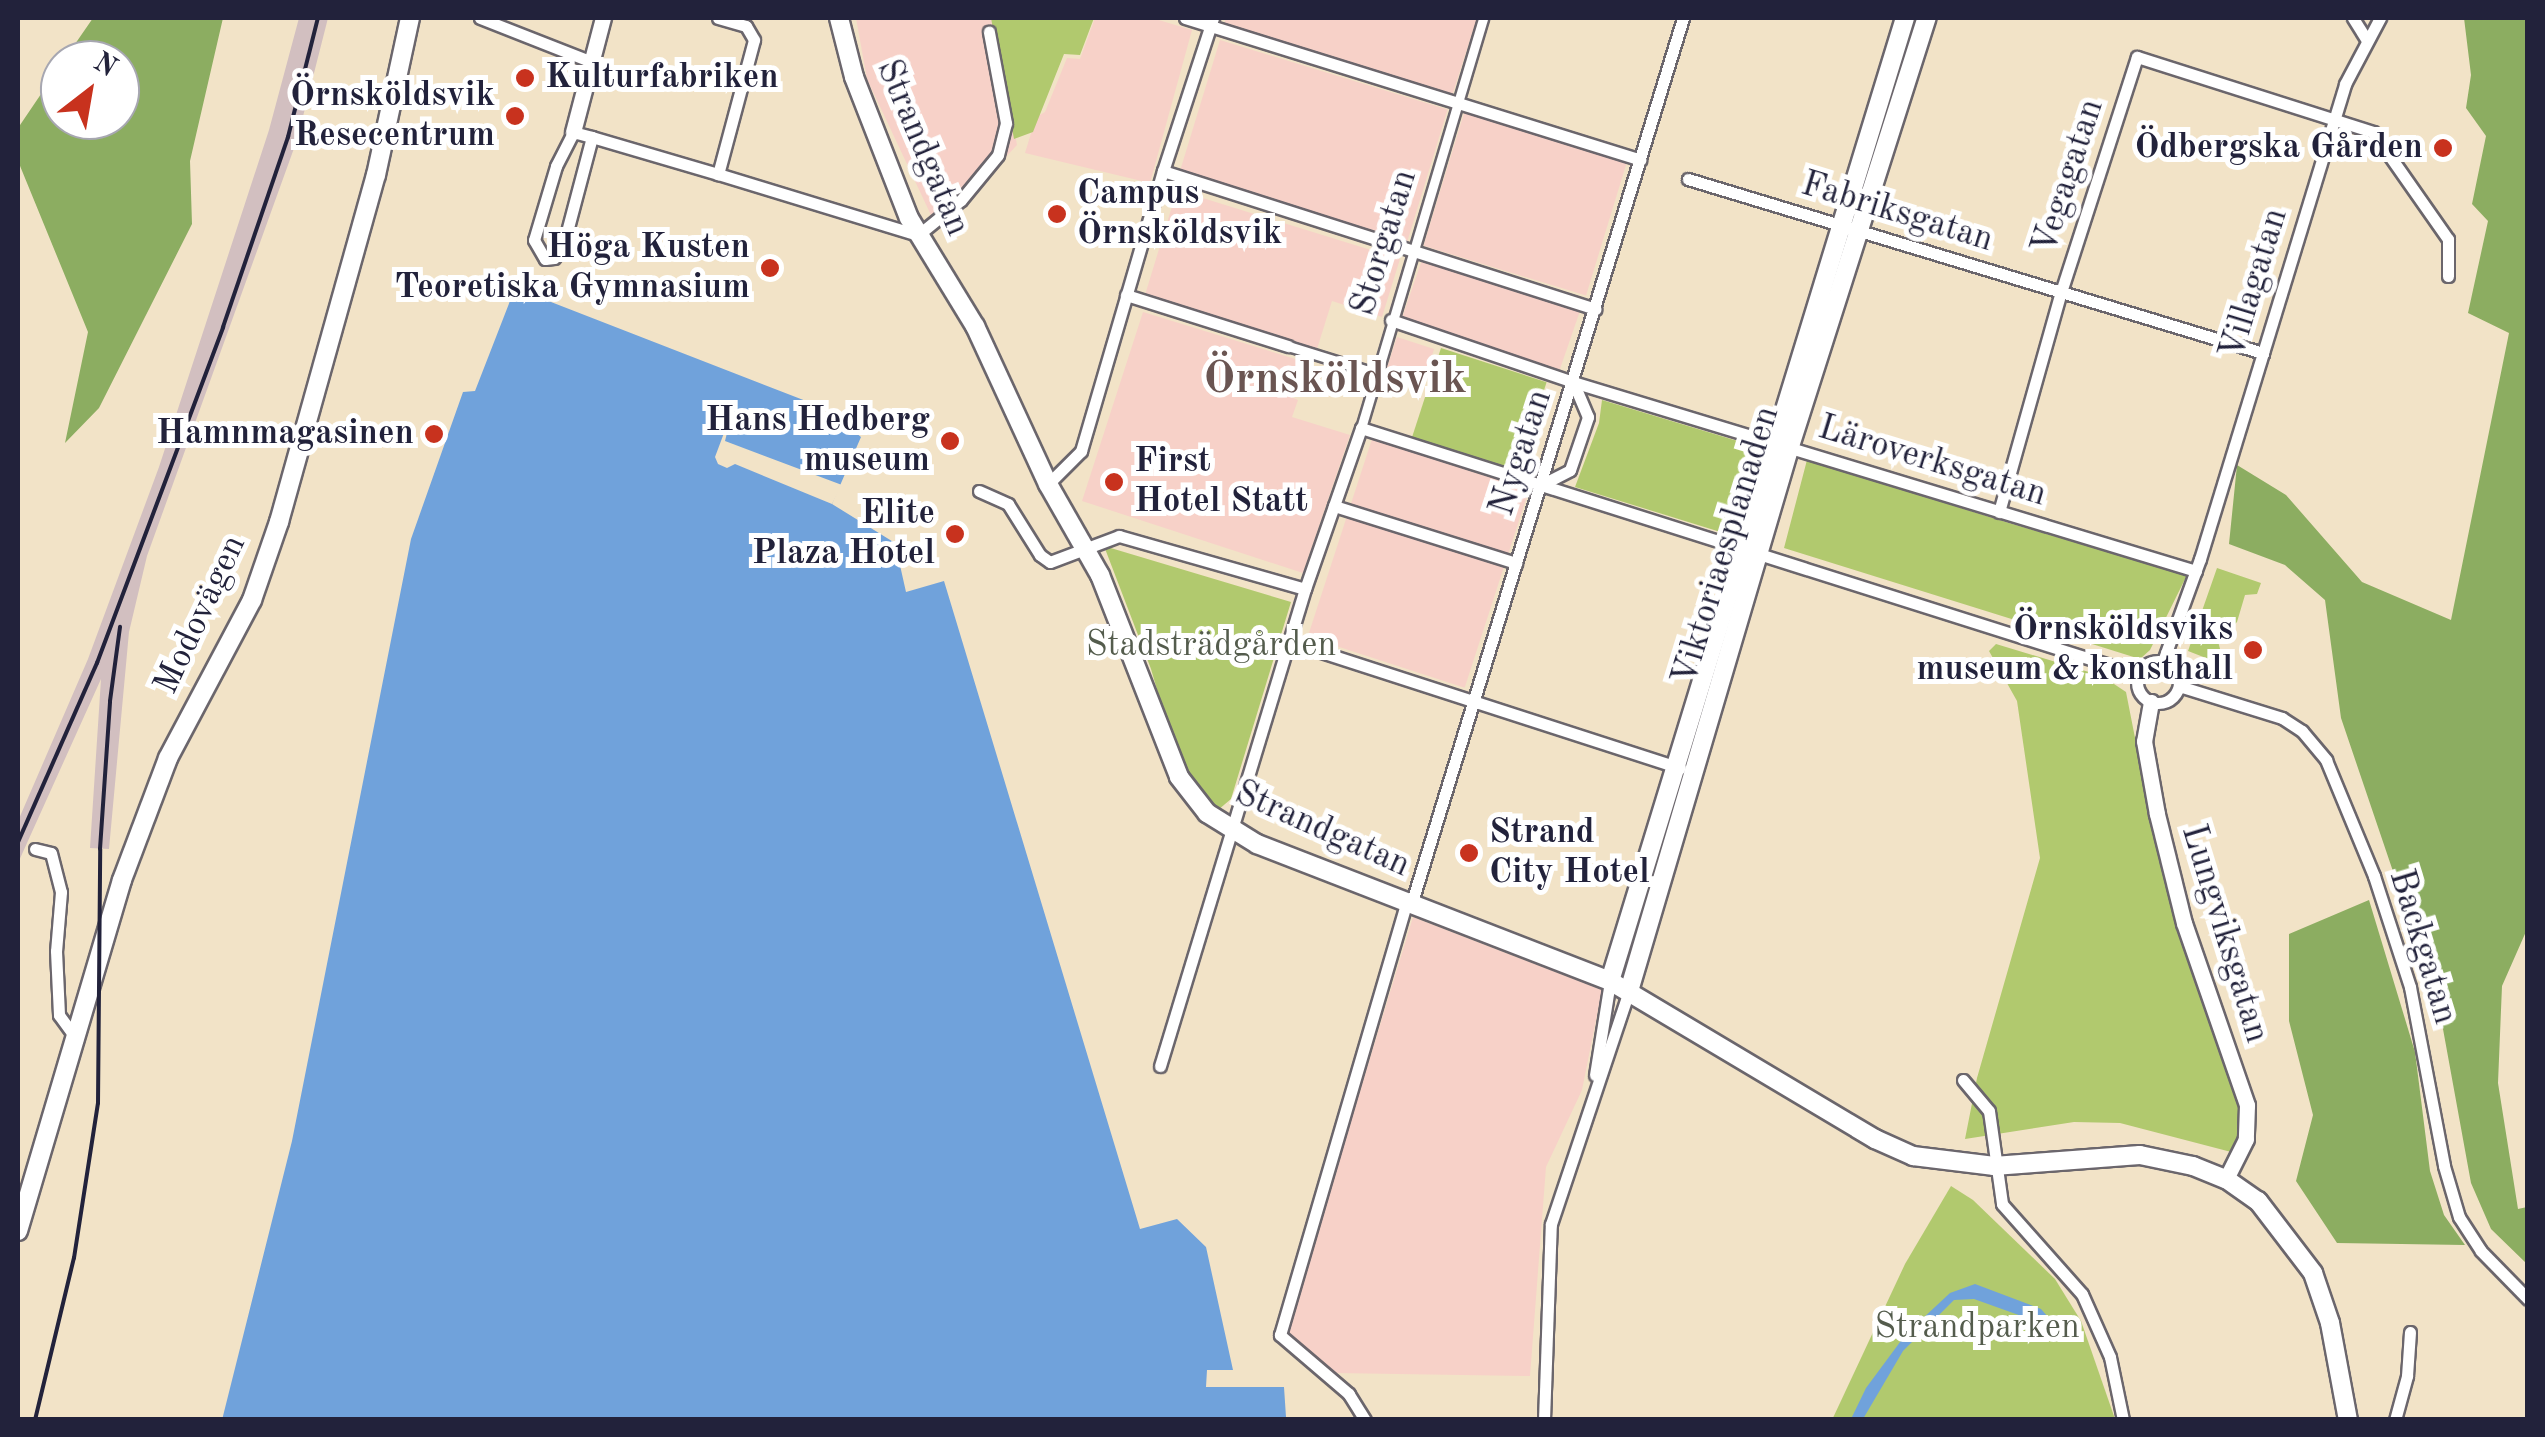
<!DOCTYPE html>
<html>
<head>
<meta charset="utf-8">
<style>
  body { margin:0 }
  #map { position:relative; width:2545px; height:1437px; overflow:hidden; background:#f2e3c7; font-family:"Old Standard TT",serif }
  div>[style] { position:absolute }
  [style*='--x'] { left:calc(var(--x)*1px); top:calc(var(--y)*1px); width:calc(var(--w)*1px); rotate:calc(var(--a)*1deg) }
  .built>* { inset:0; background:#f7d1c8; transform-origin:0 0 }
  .industrial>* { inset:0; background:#d2bfc0 }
  .green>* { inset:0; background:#b1c96e; transform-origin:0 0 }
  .forest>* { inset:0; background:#8cad61 }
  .water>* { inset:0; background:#70a2db }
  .pier>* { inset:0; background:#f2e3c7 }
  .roads { filter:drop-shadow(2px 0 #6b666c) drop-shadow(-2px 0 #6b666c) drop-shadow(0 2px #6b666c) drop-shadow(0 -2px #6b666c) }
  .pedestrian>* { height:9px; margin:-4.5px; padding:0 4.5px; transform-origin:4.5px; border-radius:4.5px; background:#fff }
  .minor>* { height:11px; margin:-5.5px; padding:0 5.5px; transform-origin:5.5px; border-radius:5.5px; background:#fff }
  .minor>.ring { margin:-5.5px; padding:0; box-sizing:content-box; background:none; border:11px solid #fff; border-radius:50% }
  .tertiary>* { height:15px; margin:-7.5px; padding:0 7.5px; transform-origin:7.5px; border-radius:7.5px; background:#fff }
  .secondary>* { height:18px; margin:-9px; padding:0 9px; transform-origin:9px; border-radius:9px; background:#fff }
  .rail>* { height:4px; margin:-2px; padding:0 2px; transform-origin:2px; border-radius:2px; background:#22223b }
  .dots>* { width:28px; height:28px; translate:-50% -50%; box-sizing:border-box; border:5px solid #fff; border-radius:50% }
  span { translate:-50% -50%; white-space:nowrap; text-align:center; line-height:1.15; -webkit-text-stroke:10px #fff; paint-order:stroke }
  .poi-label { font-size:35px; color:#22223b; font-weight:700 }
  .left { translate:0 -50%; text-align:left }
  .right { translate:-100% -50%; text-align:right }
  .street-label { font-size:35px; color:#22223b }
  .park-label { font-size:35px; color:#545c4d }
  .district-label { font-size:45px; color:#6a5552; font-weight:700 }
  .frame { position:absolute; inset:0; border:20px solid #22223b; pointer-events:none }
  .north { position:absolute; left:40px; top:40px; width:100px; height:100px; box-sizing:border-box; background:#fff; border:2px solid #a7a7b1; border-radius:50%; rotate:31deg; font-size:28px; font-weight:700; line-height:40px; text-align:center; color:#22223b }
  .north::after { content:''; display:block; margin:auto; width:35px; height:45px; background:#c8321e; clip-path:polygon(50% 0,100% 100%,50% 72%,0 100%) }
</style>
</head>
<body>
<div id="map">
  <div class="built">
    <div style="clip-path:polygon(856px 18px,994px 18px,1017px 145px,938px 230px,867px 79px)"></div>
    <div style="clip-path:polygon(1095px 18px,1152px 18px,1192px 30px,1150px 183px,1025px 153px,1036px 117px,1045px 112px,1067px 58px,1080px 59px)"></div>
    <div style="clip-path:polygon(1226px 18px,1477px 18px,1451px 99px,1223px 27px)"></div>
    <div style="left:1220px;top:40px;width:238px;height:140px;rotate:17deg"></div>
    <div style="left:1465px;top:110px;width:170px;height:142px;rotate:17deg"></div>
    <div style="clip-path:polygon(1177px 190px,1400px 259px,1382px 317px,1332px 301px,1317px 349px,1145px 295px)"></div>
    <div style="left:1423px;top:257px;width:166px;height:64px;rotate:19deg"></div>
    <div style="clip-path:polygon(1143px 312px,1302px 361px,1291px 397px,1298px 400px,1292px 417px,1350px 435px,1303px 573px,1082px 501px)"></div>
    <div style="left:1397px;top:337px;width:39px;height:39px;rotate:18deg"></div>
    <div style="left:1372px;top:439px;width:165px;height:208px;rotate:18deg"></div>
    <div style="clip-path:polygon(1413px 917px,1602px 990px,1582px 1090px,1546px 1167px,1530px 1376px,1333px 1373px,1286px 1334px)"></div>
  </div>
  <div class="industrial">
    <div style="clip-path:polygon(299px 18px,328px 18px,297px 140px,147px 556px,129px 632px,109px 849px,90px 848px,101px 679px,18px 863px,18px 821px,88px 659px,159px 467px,269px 130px)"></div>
  </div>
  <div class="green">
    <div style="clip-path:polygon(991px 18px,1094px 18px,1080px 55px,1064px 54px,1033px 132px,1014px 139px)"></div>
    <div style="left:1441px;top:348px;width:111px;height:94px;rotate:18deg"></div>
    <div style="clip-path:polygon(1602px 400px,1754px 446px,1727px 534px,1575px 487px,1599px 423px)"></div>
    <div style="clip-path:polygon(1807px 460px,2009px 523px,2187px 575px,2150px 650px,2140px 659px,1784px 548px)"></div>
    <div style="clip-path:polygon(1104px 546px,1291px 602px,1231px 799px,1218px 810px,1196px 793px,1174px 748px,1151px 669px)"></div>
    <div style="clip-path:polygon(2217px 568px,2261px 583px,2257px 594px,2245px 595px,2237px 622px,2218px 641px,2224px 665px,2188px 651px)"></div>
    <div style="clip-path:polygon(1996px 644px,2102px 676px,2126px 692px,2159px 860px,2242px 1105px,2242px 1135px,2235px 1153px,2120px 1123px,2074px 1122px,1965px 1139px,1977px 1078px,2040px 858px,2017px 701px,1989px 651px)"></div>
    <div style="clip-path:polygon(1951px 1186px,1973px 1200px,2055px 1279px,2081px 1321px,2115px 1419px,1832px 1420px,1905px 1264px)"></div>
  </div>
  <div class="forest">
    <div style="clip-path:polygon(93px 18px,223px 18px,190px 161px,192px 224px,99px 408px,65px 443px,88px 332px,18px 161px,18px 128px,60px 66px,60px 120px,120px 120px,120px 60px,64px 60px)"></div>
    <div style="clip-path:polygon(2464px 18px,2527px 18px,2528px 927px,2502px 986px,2498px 1083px,2518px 1209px,2527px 1207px,2527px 1264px,2491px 1229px,2471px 1183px,2439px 1007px,2341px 718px,2325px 600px,2285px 565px,2229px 544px,2237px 465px,2286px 495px,2362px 582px,2451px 620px,2509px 333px,2468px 313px,2488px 221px,2472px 204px,2486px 136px,2466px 108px,2471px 75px)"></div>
    <div style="clip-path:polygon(2369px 900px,2415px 1052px,2430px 1171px,2444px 1215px,2465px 1245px,2337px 1243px,2296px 1181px,2313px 1115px,2289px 1021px,2289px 934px)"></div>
  </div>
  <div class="water">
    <div style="clip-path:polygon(515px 288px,806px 401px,804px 408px,844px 423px,861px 437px,832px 504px,895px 543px,906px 592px,944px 581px,1140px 1229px,1177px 1219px,1206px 1247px,1233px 1370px,1207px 1370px,1206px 1387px,1284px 1387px,1286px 1417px,1328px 1419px,222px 1420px,292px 1141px,411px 539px,463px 392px,475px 391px)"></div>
    <div style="clip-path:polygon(1975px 1284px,2041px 1309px,2048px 1317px,2041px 1323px,1974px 1299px,1954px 1300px,1903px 1351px,1863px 1419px,1851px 1419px,1866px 1388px,1906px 1334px,1950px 1293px)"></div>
  </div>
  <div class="pier">
    <div style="clip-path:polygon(733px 409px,725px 441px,842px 485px,832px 504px,735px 464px,727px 468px,718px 464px,715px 457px)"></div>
  </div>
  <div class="roads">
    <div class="pedestrian">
      <div style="--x:1288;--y:346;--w:91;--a:17.2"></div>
      <div style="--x:1361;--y:428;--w:428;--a:-73.4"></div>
    </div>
    <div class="minor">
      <div style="--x:480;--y:18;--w:120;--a:21.4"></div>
      <div style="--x:718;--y:18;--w:29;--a:16"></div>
      <div style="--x:746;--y:26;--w:16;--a:60"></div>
      <div style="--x:754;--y:40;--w:139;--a:105"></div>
      <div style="--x:1185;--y:18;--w:477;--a:17.3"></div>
      <div style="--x:2353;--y:18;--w:26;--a:58"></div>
      <div style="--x:592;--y:137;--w:114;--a:104.8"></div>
      <div style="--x:563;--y:247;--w:14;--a:129"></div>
      <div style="--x:554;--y:258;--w:9;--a:174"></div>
      <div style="--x:545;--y:259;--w:22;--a:-120"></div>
      <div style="--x:534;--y:240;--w:77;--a:-73.4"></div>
      <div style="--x:556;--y:166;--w:38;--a:-63"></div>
      <div style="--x:573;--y:132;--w:20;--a:15"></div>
      <div style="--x:592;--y:137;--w:131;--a:16.4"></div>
      <div style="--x:718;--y:174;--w:209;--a:17"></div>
      <div style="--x:918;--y:235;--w:55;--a:-39.1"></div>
      <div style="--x:961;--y:200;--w:58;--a:-50.6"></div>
      <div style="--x:998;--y:155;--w:33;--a:-76"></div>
      <div style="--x:1006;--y:123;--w:93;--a:-100.6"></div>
      <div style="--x:1163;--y:171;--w:454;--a:17.7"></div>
      <div style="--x:1688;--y:179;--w:601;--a:16.84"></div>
      <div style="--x:1126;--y:295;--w:170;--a:17.5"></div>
      <div style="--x:1391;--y:320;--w:192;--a:18.8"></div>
      <div style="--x:1573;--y:382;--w:651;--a:16.88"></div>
      <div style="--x:1048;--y:484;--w:47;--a:-45"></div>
      <div style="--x:1081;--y:451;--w:292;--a:-73.7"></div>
      <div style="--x:1163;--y:171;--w:161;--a:-71.9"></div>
      <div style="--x:1543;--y:484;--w:30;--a:-27"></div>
      <div style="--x:1570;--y:470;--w:56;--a:-71.2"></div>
      <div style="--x:1588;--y:417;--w:38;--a:-113"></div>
      <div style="--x:979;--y:491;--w:32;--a:24"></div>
      <div style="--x:1008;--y:504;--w:60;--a:57.9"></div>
      <div style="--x:1040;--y:555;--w:12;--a:35"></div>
      <div style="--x:1050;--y:562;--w:74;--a:-20.6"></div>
      <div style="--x:1119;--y:536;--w:193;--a:15.9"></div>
      <div style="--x:1334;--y:506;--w:191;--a:17.4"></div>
      <div style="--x:1999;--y:512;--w:229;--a:-74.3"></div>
      <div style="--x:2061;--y:292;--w:247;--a:-72.1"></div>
      <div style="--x:2137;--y:57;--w:248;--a:17.6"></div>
      <div style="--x:2373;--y:132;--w:131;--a:55"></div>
      <div style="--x:2448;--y:239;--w:37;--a:90"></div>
      <div style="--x:1290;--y:642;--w:410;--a:17.9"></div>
      <div style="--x:2163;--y:661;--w:109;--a:-70.1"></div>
      <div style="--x:2200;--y:559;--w:497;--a:-73"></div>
      <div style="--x:2345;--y:84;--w:75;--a:-62.1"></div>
      <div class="ring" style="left:2137px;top:661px;width:31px;height:31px"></div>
      <div style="--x:2179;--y:686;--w:108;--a:17.3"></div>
      <div style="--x:2282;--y:718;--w:24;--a:33"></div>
      <div style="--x:2302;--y:731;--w:38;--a:50"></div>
      <div style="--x:2326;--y:760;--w:126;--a:67.5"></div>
      <div style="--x:2374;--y:876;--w:117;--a:72"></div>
      <div style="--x:2410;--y:987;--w:182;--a:79.2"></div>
      <div style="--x:2444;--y:1166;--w:53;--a:73.6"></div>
      <div style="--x:2459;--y:1217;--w:40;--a:57.1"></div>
      <div style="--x:2481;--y:1251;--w:67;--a:45.6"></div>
      <div style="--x:35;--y:849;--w:16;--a:14"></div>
      <div style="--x:51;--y:853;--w:40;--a:75.6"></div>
      <div style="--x:61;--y:892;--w:59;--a:94.8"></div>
      <div style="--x:56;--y:951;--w:64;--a:87.3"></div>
      <div style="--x:59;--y:1015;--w:31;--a:54"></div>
      <div style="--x:1411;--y:905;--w:928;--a:-72.95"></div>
      <div style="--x:1160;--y:1066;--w:499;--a:-73.1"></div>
      <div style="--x:1305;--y:589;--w:170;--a:-70.8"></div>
      <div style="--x:1361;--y:428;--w:815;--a:17.57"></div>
      <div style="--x:1595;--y:1075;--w:95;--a:-80.9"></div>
      <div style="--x:1963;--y:1080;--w:40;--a:50"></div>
      <div style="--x:1989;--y:1111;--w:94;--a:82"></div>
      <div style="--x:2002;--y:1204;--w:120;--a:48.4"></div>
      <div style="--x:2082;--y:1294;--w:69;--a:66"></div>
      <div style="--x:2110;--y:1357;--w:64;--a:78.3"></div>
      <div style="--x:1365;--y:1420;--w:31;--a:-122"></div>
      <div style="--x:1349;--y:1394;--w:91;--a:-139.5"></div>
      <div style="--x:1280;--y:1335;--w:450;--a:-73.7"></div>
      <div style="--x:1544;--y:1420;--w:196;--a:-88"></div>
      <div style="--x:1551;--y:1224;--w:246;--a:-71.5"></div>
      <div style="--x:2395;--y:1420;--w:46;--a:-74.7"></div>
      <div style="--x:2407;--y:1376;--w:44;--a:-86.1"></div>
    </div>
    <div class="tertiary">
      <div style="--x:573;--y:132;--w:118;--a:-75.3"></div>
      <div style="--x:2151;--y:702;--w:40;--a:100"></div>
      <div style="--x:2144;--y:741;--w:74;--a:79.9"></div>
      <div style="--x:2157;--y:814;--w:112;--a:76.1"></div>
      <div style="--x:2184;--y:923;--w:193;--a:70.9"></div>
      <div style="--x:2247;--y:1105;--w:34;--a:92"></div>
      <div style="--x:2246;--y:1139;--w:45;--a:116.6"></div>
    </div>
    <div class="secondary">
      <div style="--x:839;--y:18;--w:61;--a:75.7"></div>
      <div style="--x:854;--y:77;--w:151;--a:68.7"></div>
      <div style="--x:909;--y:218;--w:127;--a:58.6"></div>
      <div style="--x:975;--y:326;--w:174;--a:65.2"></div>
      <div style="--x:1048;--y:484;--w:105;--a:60.3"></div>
      <div style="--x:1100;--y:575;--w:217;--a:68.6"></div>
      <div style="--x:1179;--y:777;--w:46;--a:52.1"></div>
      <div style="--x:1207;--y:813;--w:59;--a:31.8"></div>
      <div style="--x:1257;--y:844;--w:379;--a:21.2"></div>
      <div style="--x:1610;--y:981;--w:309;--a:30.8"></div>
      <div style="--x:1875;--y:1139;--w:42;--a:24.1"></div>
      <div style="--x:1913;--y:1156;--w:82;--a:7"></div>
      <div style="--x:1994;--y:1166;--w:146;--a:-4.3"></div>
      <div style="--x:2140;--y:1155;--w:54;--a:11.7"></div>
      <div style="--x:2193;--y:1166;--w:35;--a:22"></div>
      <div style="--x:2226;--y:1179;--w:39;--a:35"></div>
      <div style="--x:2258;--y:1201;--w:91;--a:52.6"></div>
      <div style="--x:2313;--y:1273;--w:53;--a:71.2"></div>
      <div style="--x:2330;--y:1323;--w:99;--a:79.5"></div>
      <div style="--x:1610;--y:981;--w:1007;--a:-72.97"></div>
      <div style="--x:1629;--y:991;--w:568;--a:-73.54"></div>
      <div style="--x:1790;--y:446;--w:449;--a:-72.3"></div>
      <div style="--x:18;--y:1231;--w:366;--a:-73.5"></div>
      <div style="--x:122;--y:880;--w:130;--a:-69.3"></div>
      <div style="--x:168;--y:758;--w:179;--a:-62"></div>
      <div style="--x:252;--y:600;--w:83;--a:-70.9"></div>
      <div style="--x:279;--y:522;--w:360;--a:-74.4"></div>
      <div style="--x:376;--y:175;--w:161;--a:-77.8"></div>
    </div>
  </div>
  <div class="rail">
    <div style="--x:18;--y:842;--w:196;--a:-66.2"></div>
    <div style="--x:97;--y:663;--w:359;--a:-69.4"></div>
    <div style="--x:223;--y:327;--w:201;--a:-71.1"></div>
    <div style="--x:288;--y:137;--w:123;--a:-75.9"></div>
    <div style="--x:35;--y:1420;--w:167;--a:-76.5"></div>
    <div style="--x:74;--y:1258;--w:157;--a:-81.2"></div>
    <div style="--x:98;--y:1103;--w:254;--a:-89.5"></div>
    <div style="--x:100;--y:849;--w:148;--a:-86.1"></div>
    <div style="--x:110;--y:701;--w:75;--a:-82.3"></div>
  </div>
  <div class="dots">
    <div style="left:525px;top:78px;background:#c8321e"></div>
    <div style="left:515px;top:116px;background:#c8321e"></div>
    <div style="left:2443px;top:148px;background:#c8321e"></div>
    <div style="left:1057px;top:214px;background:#c8321e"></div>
    <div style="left:770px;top:268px;background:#c8321e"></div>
    <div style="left:434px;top:434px;background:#c8321e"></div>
    <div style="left:950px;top:441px;background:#c8321e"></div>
    <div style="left:1114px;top:482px;background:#c8321e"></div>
    <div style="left:955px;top:534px;background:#c8321e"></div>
    <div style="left:2253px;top:650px;background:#c8321e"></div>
    <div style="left:1469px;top:853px;background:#c8321e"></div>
  </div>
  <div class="poi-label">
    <span class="left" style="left:545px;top:78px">Kulturfabriken</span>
    <span class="right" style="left:495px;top:116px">Örnsköldsvik<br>Resecentrum</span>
    <span class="right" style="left:2423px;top:148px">Ödbergska Gården</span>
    <span class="left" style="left:1077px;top:214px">Campus<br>Örnsköldsvik</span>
    <span class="right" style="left:750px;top:268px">Höga Kusten<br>Teoretiska Gymnasium</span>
    <span class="right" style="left:930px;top:441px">Hans Hedberg<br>museum</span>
    <span class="right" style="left:414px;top:434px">Hamnmagasinen</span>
    <span class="left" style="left:1134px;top:482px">First<br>Hotel Statt</span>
    <span class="right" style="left:935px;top:534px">Elite<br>Plaza Hotel</span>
    <span class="right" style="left:2233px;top:650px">Örnsköldsviks<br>museum &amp; konsthall</span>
    <span class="left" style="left:1489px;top:853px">Strand<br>City Hotel</span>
  </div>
  <div class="street-label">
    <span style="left:922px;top:148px;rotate:67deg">Strandgatan</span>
    <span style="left:2069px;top:177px;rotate:-72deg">Vegagatan</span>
    <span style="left:1897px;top:213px;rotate:17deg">Fabriksgatan</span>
    <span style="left:1385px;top:243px;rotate:-73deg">Storgatan</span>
    <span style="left:2255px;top:284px;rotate:-73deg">Villagatan</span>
    <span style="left:1522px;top:453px;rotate:-72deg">Nygatan</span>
    <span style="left:1932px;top:462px;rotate:17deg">Läroverksgatan</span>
    <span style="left:1727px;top:546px;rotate:-73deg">Viktoriaesplanaden</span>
    <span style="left:201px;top:615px;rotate:-65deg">Modovägen</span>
    <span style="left:1322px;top:830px;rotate:24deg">Strandgatan</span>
    <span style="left:2224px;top:934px;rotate:73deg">Lungviksgatan</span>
    <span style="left:2422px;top:947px;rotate:73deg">Backgatan</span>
  </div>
  <div class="park-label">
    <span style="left:1211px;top:646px">Stadsträdgården</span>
    <span style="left:1977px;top:1328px">Strandparken</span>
  </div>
  <div class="district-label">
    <span style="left:1335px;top:381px">Örnsköldsvik</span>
  </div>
  <div class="frame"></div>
  <div class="north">N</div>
</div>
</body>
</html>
